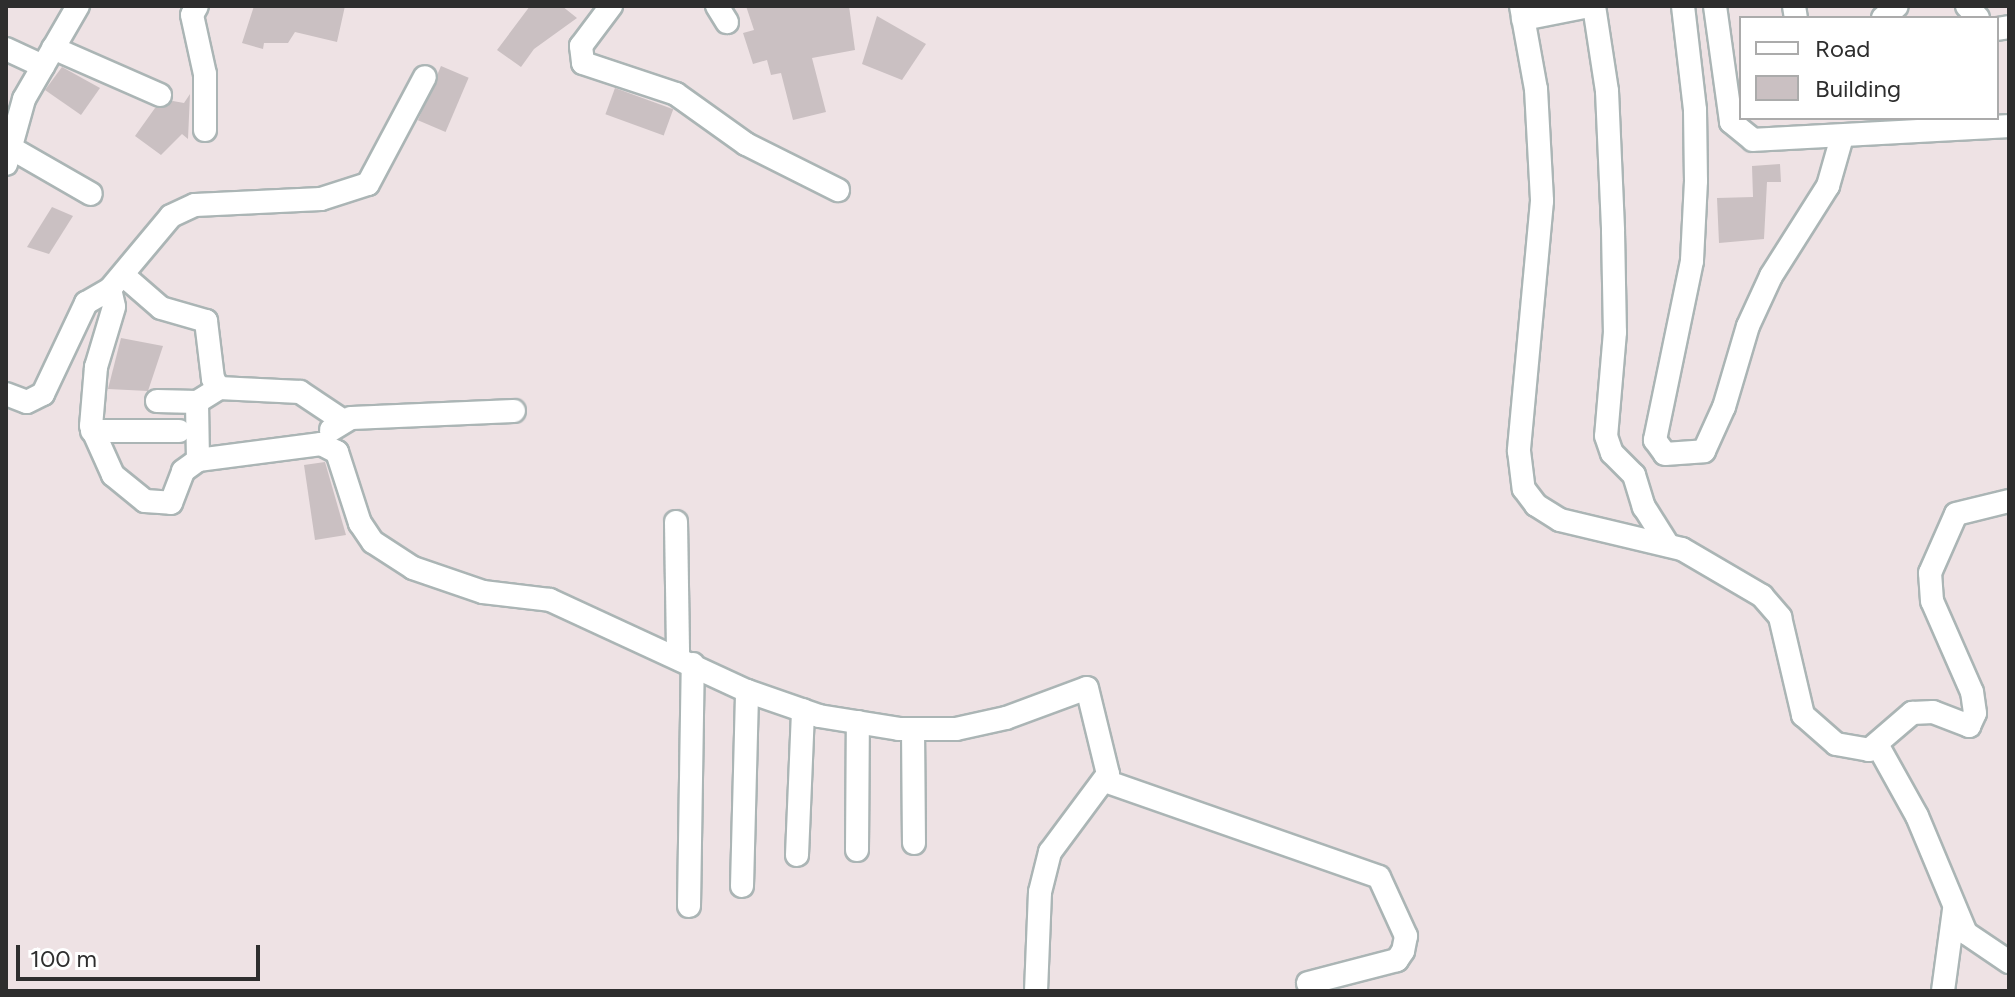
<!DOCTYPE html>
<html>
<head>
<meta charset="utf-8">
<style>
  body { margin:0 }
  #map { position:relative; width:2015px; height:997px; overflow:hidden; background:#eee2e4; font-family:Figtree,sans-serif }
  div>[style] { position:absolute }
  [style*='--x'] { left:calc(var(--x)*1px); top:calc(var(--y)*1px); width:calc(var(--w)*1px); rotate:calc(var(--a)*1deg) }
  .building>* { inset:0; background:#cac0c2; transform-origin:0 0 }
  .roads { filter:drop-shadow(2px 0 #abb5b5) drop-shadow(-2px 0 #abb5b5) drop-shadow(0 2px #abb5b5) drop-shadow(0 -2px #abb5b5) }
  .minor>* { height:22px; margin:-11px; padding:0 11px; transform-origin:11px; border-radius:11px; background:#fff }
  span { translate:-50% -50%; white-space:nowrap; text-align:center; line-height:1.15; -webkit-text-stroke:7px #fff; paint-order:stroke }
  .frame { position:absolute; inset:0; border:8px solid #2e2e2e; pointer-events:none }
  .legend { position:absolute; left:1739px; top:16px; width:260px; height:104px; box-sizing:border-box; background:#fff; border:2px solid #ababab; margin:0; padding:10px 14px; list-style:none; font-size:24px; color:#2e2e2e }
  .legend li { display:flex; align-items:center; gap:16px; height:40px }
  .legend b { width:40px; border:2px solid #ababab }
  .scale { position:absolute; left:16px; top:945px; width:244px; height:36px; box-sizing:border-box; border:4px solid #2e2e2e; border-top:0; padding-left:10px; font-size:24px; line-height:28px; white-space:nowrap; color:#2e2e2e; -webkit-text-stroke:6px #fff; paint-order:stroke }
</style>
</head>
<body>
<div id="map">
  <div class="building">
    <div style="clip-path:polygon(254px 6px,345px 6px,337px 42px,295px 32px,288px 43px,264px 43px,263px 49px,242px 43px)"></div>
    <div style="clip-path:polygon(530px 6px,562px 6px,577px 18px,534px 49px,521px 67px,497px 50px)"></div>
    <div style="clip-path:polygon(746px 6px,849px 6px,855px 50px,812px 58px,826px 112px,793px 120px,781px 73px,771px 75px,767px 60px,753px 64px,743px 33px,754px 30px)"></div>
    <div style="clip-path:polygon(877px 16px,926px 44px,902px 80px,862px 64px)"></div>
    <div style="left:441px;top:66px;width:30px;height:59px;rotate:23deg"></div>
    <div style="clip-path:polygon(62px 67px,100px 88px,81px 115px,45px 90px)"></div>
    <div style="left:615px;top:88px;width:62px;height:28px;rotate:20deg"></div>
    <div style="clip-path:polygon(190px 94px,188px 139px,182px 134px,161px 155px,135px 136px,155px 108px,173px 101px,184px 103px)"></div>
    <div style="clip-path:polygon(1780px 164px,1781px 182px,1767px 182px,1764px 239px,1719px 243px,1717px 198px,1753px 197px,1752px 166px)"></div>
    <div style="clip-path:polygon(52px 207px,73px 216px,49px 254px,27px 247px)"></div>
    <div style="clip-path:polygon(121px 338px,163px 346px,148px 391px,108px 389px)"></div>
    <div style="clip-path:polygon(325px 462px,346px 535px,315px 540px,304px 465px)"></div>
  </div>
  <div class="roads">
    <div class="minor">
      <div style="--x:197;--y:6;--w:10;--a:119"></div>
      <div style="--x:192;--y:15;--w:60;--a:77.6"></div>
      <div style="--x:205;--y:74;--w:56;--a:90"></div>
      <div style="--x:611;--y:6;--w:50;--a:126.9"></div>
      <div style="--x:581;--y:46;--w:17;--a:83"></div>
      <div style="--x:583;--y:63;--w:98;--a:18.4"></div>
      <div style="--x:676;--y:94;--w:86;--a:35.5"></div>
      <div style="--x:746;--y:144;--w:103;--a:26.6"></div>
      <div style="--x:717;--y:6;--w:19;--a:58"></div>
      <div style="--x:1521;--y:6;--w:84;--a:79.8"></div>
      <div style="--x:1536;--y:89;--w:112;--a:86.9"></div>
      <div style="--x:1542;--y:201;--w:251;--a:95.3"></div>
      <div style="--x:1519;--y:451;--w:38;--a:83"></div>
      <div style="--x:1524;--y:489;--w:20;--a:53"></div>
      <div style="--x:1536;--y:505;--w:28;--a:32"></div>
      <div style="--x:1560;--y:520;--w:125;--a:13.4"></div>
      <div style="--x:1682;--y:549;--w:93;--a:30.4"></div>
      <div style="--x:1762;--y:596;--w:28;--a:49"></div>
      <div style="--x:1780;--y:617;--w:101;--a:76.8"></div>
      <div style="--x:1803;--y:715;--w:44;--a:41.3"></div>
      <div style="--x:1836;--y:744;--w:34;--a:10"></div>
      <div style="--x:1869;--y:750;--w:57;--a:-40.7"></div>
      <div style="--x:1912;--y:713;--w:21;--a:-3"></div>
      <div style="--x:1933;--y:712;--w:39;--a:21"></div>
      <div style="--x:1969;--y:726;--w:14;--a:-65"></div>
      <div style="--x:1975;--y:713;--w:21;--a:-98"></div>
      <div style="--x:1972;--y:692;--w:99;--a:-113.7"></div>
      <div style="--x:1932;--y:601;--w:28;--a:-94"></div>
      <div style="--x:1930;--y:573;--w:64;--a:-66.2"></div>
      <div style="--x:1956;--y:514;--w:55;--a:-13.8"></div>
      <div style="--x:1594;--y:6;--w:86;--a:81.3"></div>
      <div style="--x:1607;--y:91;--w:140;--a:87.5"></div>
      <div style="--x:1613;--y:231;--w:101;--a:88.9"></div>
      <div style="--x:1615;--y:332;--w:104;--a:94.9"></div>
      <div style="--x:1606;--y:436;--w:18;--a:71"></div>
      <div style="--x:1612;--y:453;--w:31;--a:45"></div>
      <div style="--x:1634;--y:475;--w:34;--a:73"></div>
      <div style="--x:1644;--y:507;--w:45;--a:57.7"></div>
      <div style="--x:1683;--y:6;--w:105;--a:83.4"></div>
      <div style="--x:1695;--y:110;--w:71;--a:89.2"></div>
      <div style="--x:1696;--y:181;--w:80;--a:92.9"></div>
      <div style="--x:1692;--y:261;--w:183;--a:101.7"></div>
      <div style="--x:1655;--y:440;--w:17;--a:54"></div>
      <div style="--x:1665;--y:454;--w:39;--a:-4"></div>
      <div style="--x:1704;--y:451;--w:48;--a:-65.6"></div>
      <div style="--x:1724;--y:407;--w:84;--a:-73.5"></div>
      <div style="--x:1748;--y:326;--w:55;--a:-65.3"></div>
      <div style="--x:1771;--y:276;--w:107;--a:-57.7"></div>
      <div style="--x:1828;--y:186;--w:51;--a:-74.1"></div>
      <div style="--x:1715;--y:6;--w:117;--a:82.1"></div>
      <div style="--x:1731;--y:122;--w:28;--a:39"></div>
      <div style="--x:1753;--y:140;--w:256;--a:-3.1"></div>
      <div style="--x:1794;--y:6;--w:12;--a:81"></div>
      <div style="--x:1967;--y:6;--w:16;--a:47"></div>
      <div style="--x:1883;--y:18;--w:18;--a:-41"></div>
      <div style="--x:1523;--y:19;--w:67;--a:-11.1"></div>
      <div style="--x:1997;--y:29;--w:12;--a:-9"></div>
      <div style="--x:53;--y:48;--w:117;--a:23.7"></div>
      <div style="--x:6;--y:49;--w:41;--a:24.7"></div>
      <div style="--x:11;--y:148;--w:92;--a:29.9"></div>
      <div style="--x:6;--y:164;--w:67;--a:-74.5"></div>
      <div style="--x:24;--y:99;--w:108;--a:-59.9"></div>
      <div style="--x:123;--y:275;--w:50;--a:41"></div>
      <div style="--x:161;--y:308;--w:47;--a:16.1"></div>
      <div style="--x:206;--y:321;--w:58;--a:83.1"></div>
      <div style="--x:213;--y:379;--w:11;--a:56"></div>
      <div style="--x:219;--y:388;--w:81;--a:2.8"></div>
      <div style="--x:300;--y:392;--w:50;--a:33.7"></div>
      <div style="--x:110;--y:289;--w:95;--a:-50.1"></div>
      <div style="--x:171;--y:216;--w:26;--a:-25"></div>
      <div style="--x:195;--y:205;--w:126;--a:-2.7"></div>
      <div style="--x:321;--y:199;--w:49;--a:-17.7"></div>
      <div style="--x:368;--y:184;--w:121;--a:-62"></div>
      <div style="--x:6;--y:394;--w:22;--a:21"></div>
      <div style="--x:27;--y:402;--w:18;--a:-27"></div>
      <div style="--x:43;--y:394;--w:101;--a:-64.7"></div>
      <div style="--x:86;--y:303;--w:28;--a:-30"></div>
      <div style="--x:110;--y:289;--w:18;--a:77"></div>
      <div style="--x:114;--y:307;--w:63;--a:106.7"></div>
      <div style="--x:96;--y:367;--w:59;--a:94.8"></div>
      <div style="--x:91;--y:426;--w:54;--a:65.8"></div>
      <div style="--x:113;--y:475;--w:41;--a:39.1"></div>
      <div style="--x:145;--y:501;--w:26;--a:4"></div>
      <div style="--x:171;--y:503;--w:34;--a:-69"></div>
      <div style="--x:183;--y:471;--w:19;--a:-36"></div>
      <div style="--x:198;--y:460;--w:124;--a:-7.4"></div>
      <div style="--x:321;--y:444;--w:18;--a:27"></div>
      <div style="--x:337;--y:452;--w:75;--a:72.1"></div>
      <div style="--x:360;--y:523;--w:23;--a:56"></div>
      <div style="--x:373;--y:542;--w:48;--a:33"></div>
      <div style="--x:413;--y:568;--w:74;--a:18.9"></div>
      <div style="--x:483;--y:592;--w:67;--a:6.8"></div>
      <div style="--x:550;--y:600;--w:217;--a:24.8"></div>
      <div style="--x:747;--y:691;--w:76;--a:19.1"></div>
      <div style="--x:819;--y:716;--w:81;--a:9.2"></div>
      <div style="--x:899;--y:729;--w:57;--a:0"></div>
      <div style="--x:956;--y:729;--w:51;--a:-12.4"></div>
      <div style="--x:1006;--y:718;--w:86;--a:-20.3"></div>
      <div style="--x:1087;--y:688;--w:89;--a:76.3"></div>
      <div style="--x:1108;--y:774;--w:97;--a:126.6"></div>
      <div style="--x:1050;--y:852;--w:41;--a:104"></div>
      <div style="--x:1040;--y:892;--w:99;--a:92.3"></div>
      <div style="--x:157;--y:401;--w:40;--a:1.4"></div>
      <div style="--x:331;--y:430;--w:23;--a:-31"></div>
      <div style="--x:351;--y:418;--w:163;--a:-2.5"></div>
      <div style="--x:92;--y:431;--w:87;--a:0"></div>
      <div style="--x:198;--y:460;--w:58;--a:-91"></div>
      <div style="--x:197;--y:402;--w:26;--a:-32"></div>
      <div style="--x:676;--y:522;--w:134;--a:89.1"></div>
      <div style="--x:913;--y:729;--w:114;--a:89.5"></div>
      <div style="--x:1878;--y:746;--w:80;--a:60.9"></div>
      <div style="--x:1917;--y:816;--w:127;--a:67.3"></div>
      <div style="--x:1966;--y:933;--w:52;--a:34"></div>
      <div style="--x:1105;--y:781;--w:290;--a:19.3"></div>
      <div style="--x:1379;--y:877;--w:65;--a:65.4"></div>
      <div style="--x:1406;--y:936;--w:15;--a:101"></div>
      <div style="--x:1403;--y:951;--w:11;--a:124"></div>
      <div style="--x:1397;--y:960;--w:92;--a:165.5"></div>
      <div style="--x:857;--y:850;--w:128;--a:-89.6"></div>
      <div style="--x:797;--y:855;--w:145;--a:-87.6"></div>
      <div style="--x:742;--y:886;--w:195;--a:-88.5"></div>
      <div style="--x:689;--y:906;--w:242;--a:-89.1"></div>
      <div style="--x:1943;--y:991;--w:82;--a:-82.3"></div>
    </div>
  </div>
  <div class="frame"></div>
  <ul class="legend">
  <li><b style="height:10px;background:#fff"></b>Road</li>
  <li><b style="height:22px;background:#cac0c2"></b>Building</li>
  </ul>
  <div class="scale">100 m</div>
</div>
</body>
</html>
